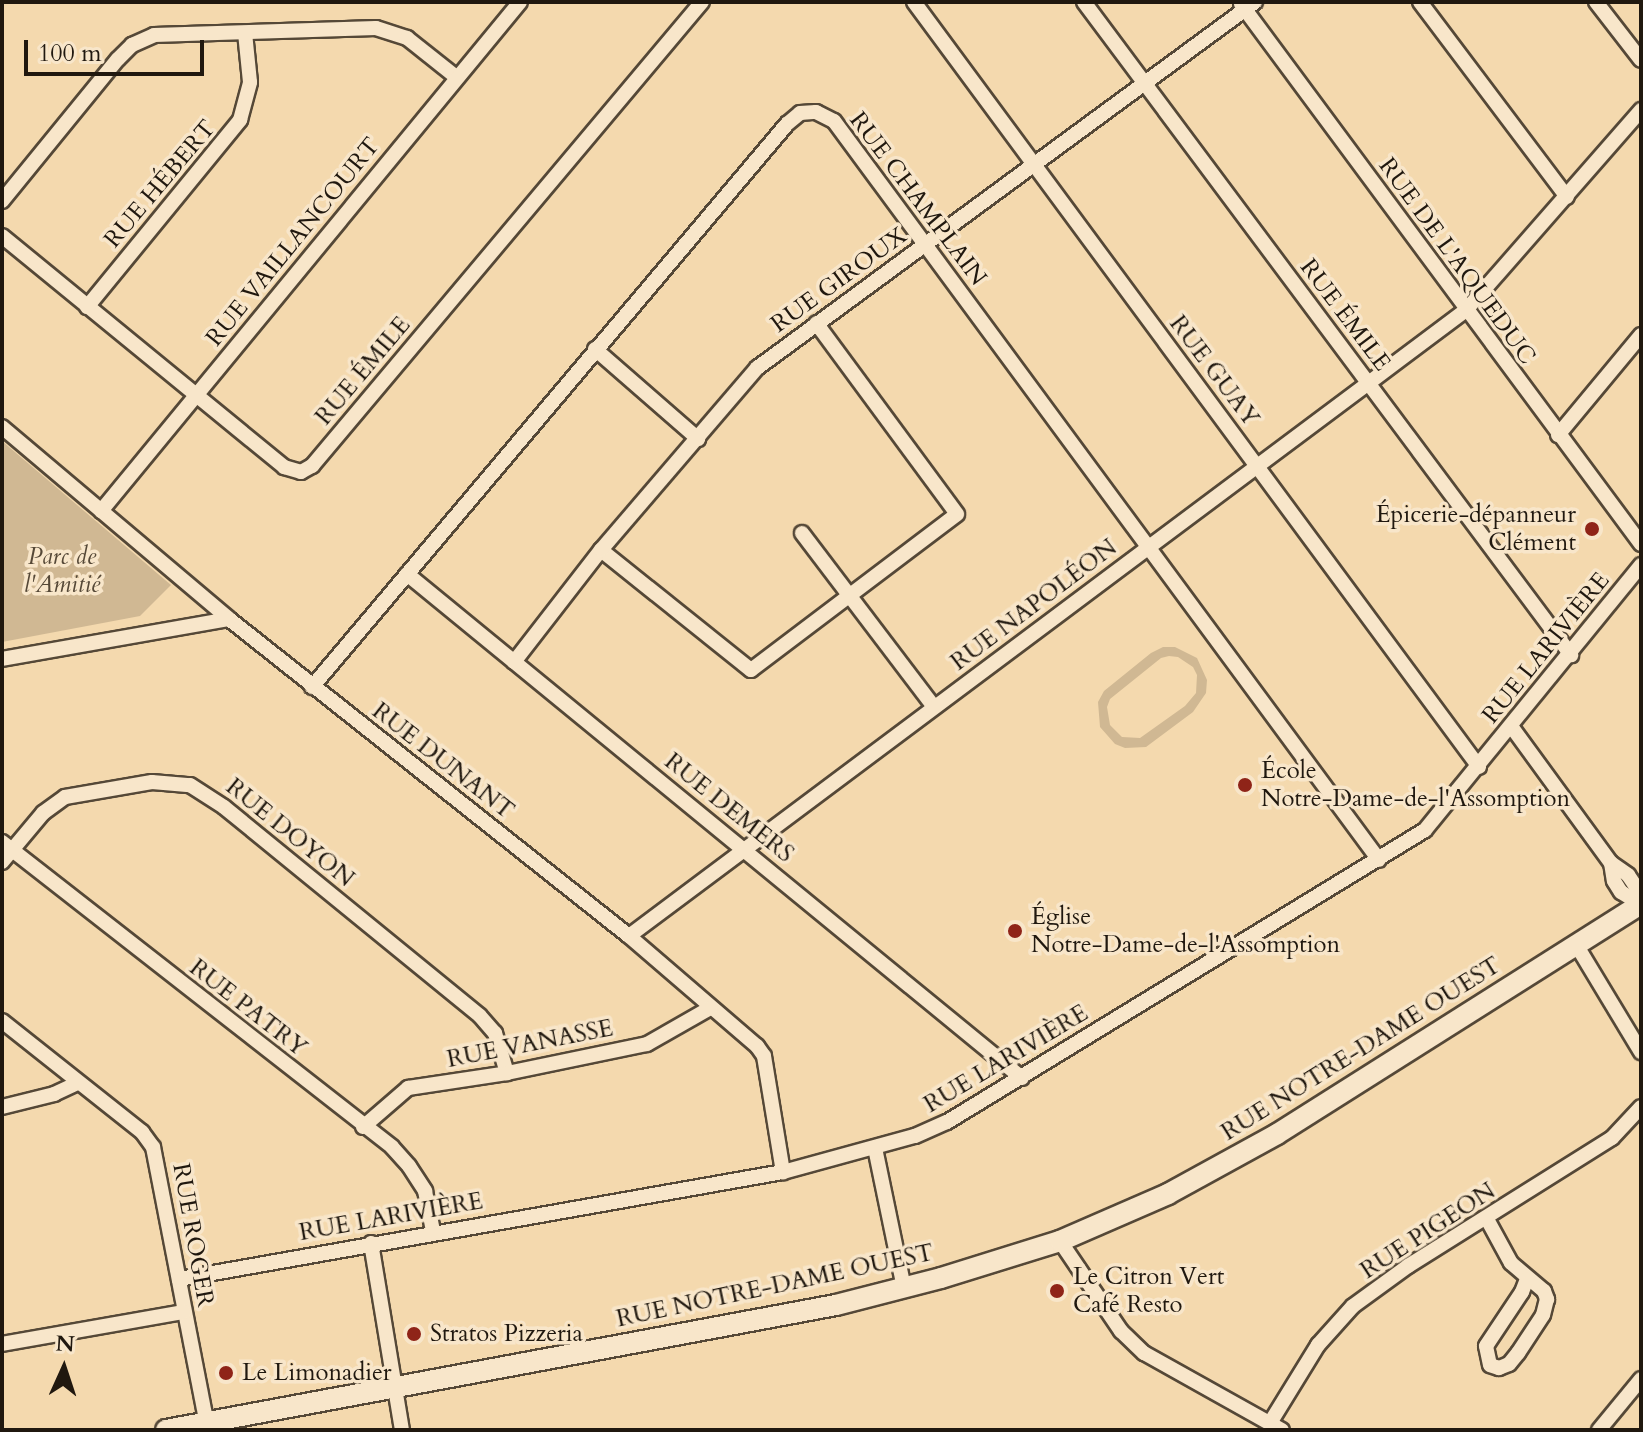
<!DOCTYPE html>
<html>
<head>
<meta charset="utf-8">
<style>
  body { margin:0 }
  #map { position:relative; width:1643px; height:1432px; overflow:hidden; background:#f4d9ae; font-family:Cardo,serif }
  div>[style] { position:absolute }
  [style*='--x'] { left:calc(var(--x)*1px); top:calc(var(--y)*1px); width:calc(var(--w)*1px); rotate:calc(var(--a)*1deg) }
  .green>* { inset:0; background:#d0b893 }
  .roads { filter:drop-shadow(2px 0 #554837) drop-shadow(-2px 0 #554837) drop-shadow(0 2px #554837) drop-shadow(0 -2px #554837) }
  .street>* { height:14px; margin:-7px; padding:0 7px; transform-origin:7px; border-radius:7px; background:#f8e6ca }
  .secondary>* { height:20px; margin:-10px; padding:0 10px; transform-origin:10px; border-radius:10px; background:#f8e6ca }
  .dots>* { width:22px; height:22px; translate:-50% -50%; box-sizing:border-box; border:4px solid #f8e6ca; border-radius:50% }
  span { translate:-50% -50%; white-space:nowrap; text-align:center; line-height:1.15; -webkit-text-stroke:7px #f8e6ca; paint-order:stroke }
  .street-label { font-size:24px; color:#20180f }
  .poi-label { font-size:24px; color:#20180f }
  .right { translate:-100% -50%; text-align:right }
  .left { translate:0 -50%; text-align:left }
  .park-label { font-size:24px; color:#554837; font-style:italic }
  .frame { position:absolute; inset:0; border:4px solid #20180f; pointer-events:none }
  .north { position:absolute; left:24px; top:1328px; width:80px; height:80px; -webkit-text-stroke:6px #f8e6ca; paint-order:stroke; rotate:3deg; font-size:22px; font-weight:700; line-height:32px; text-align:center; color:#20180f }
  .north::after { content:''; display:block; margin:auto; width:28px; height:36px; background:#20180f; clip-path:polygon(50% 0,100% 100%,50% 72%,0 100%) }
  .scale { position:absolute; left:24px; top:40px; width:180px; height:36px; box-sizing:border-box; border:4px solid #20180f; border-top:0; padding-left:10px; font-size:24px; line-height:28px; white-space:nowrap; color:#20180f; -webkit-text-stroke:6px #f8e6ca; paint-order:stroke }
</style>
</head>
<body>
<div id="map">
  <div class="green">
    <div style="clip-path:polygon(2px 441px,171px 585px,140px 616px,2px 642px)"></div>
    <div style="clip-path:polygon(evenodd,1163px 647px,1175px 647px,1197px 658px,1207px 680px,1206px 693px,1193px 712px,1146px 747px,1125px 748px,1115px 744px,1100px 727px,1098px 702px,1104px 691px,1151px 653px,1163px 647px,1169px 656px,1178px 657px,1193px 667px,1197px 675px,1196px 693px,1185px 706px,1140px 738px,1122px 737px,1110px 725px,1107px 707px,1110px 699px,1161px 658px,1169px 656px)"></div>
  </div>
  <div class="roads">
    <div class="street">
      <div style="--x:914;--y:2;--w:951;--a:53.55"></div>
      <div style="--x:1084;--y:2;--w:815;--a:53.28"></div>
      <div style="--x:1420;--y:2;--w:244;--a:53"></div>
      <div style="--x:1596;--y:2;--w:73;--a:52.2"></div>
      <div style="--x:1241;--y:4;--w:672;--a:53.47"></div>
      <div style="--x:2;--y:201;--w:183;--a:-50.8"></div>
      <div style="--x:118;--y:59;--w:20;--a:-45"></div>
      <div style="--x:132;--y:45;--w:24;--a:-24"></div>
      <div style="--x:154;--y:35;--w:222;--a:-1.8"></div>
      <div style="--x:376;--y:28;--w:33;--a:18"></div>
      <div style="--x:407;--y:38;--w:63;--a:38.5"></div>
      <div style="--x:2;--y:236;--w:365;--a:39.3"></div>
      <div style="--x:284;--y:467;--w:18;--a:16"></div>
      <div style="--x:301;--y:472;--w:13;--a:-29"></div>
      <div style="--x:312;--y:466;--w:606;--a:-49.95"></div>
      <div style="--x:87;--y:307;--w:242;--a:-50.7"></div>
      <div style="--x:240;--y:120;--w:39;--a:-75"></div>
      <div style="--x:250;--y:82;--w:49;--a:-95.8"></div>
      <div style="--x:595;--y:349;--w:137;--a:41.1"></div>
      <div style="--x:2;--y:427;--w:297;--a:40.2"></div>
      <div style="--x:229;--y:619;--w:510;--a:38.4"></div>
      <div style="--x:629;--y:936;--w:169;--a:40.7"></div>
      <div style="--x:757;--y:1046;--w:12;--a:55"></div>
      <div style="--x:764;--y:1056;--w:118;--a:80.7"></div>
      <div style="--x:1558;--y:435;--w:130;--a:-50.3"></div>
      <div style="--x:101;--y:511;--w:659;--a:-50.54"></div>
      <div style="--x:802;--y:533;--w:218;--a:52.8"></div>
      <div style="--x:601;--y:550;--w:192;--a:38.7"></div>
      <div style="--x:751;--y:670;--w:258;--a:-37.1"></div>
      <div style="--x:957;--y:514;--w:237;--a:-126.4"></div>
      <div style="--x:407;--y:574;--w:795;--a:39.34"></div>
      <div style="--x:2;--y:659;--w:230;--a:-10"></div>
      <div style="--x:514;--y:662;--w:142;--a:-52.2"></div>
      <div style="--x:601;--y:550;--w:240;--a:-49.4"></div>
      <div style="--x:757;--y:368;--w:618;--a:-36.31"></div>
      <div style="--x:312;--y:687;--w:737;--a:-49.85"></div>
      <div style="--x:787;--y:124;--w:17;--a:-40"></div>
      <div style="--x:800;--y:113;--w:16;--a:-4"></div>
      <div style="--x:816;--y:112;--w:20;--a:27"></div>
      <div style="--x:834;--y:121;--w:918;--a:53.59"></div>
      <div style="--x:1511;--y:726;--w:170;--a:53.9"></div>
      <div style="--x:1611;--y:863;--w:21;--a:35"></div>
      <div style="--x:1628;--y:875;--w:18;--a:56"></div>
      <div style="--x:1638;--y:890;--w:14;--a:82"></div>
      <div style="--x:2;--y:842;--w:495;--a:38"></div>
      <div style="--x:392;--y:1147;--w:25;--a:48"></div>
      <div style="--x:409;--y:1166;--w:30;--a:57"></div>
      <div style="--x:425;--y:1191;--w:41;--a:78.7"></div>
      <div style="--x:2;--y:862;--w:64;--a:-50.1"></div>
      <div style="--x:43;--y:813;--w:27;--a:-36"></div>
      <div style="--x:65;--y:797;--w:88;--a:-9.8"></div>
      <div style="--x:152;--y:782;--w:38;--a:5"></div>
      <div style="--x:190;--y:785;--w:40;--a:32.9"></div>
      <div style="--x:224;--y:807;--w:330;--a:39.2"></div>
      <div style="--x:480;--y:1016;--w:23;--a:49"></div>
      <div style="--x:495;--y:1033;--w:42;--a:73.3"></div>
      <div style="--x:1611;--y:863;--w:18;--a:81"></div>
      <div style="--x:1614;--y:881;--w:13;--a:58"></div>
      <div style="--x:1621;--y:892;--w:22;--a:32"></div>
      <div style="--x:629;--y:936;--w:1045;--a:-36.79"></div>
      <div style="--x:1466;--y:310;--w:266;--a:-48.8"></div>
      <div style="--x:1577;--y:946;--w:124;--a:58.9"></div>
      <div style="--x:2;--y:1021;--w:179;--a:38.4"></div>
      <div style="--x:142;--y:1132;--w:19;--a:54"></div>
      <div style="--x:153;--y:1147;--w:288;--a:79"></div>
      <div style="--x:2;--y:1107;--w:54;--a:-14"></div>
      <div style="--x:54;--y:1094;--w:26;--a:-25"></div>
      <div style="--x:363;--y:1127;--w:60;--a:-40.9"></div>
      <div style="--x:408;--y:1088;--w:100;--a:-8.6"></div>
      <div style="--x:507;--y:1073;--w:143;--a:-11.7"></div>
      <div style="--x:647;--y:1044;--w:73;--a:-29.7"></div>
      <div style="--x:875;--y:1148;--w:143;--a:78.3"></div>
      <div style="--x:1487;--y:1219;--w:50;--a:61.4"></div>
      <div style="--x:1511;--y:1263;--w:43;--a:40.3"></div>
      <div style="--x:1544;--y:1291;--w:9;--a:69"></div>
      <div style="--x:1547;--y:1299;--w:16;--a:104"></div>
      <div style="--x:1543;--y:1315;--w:45;--a:123.3"></div>
      <div style="--x:1518;--y:1353;--w:14;--a:129"></div>
      <div style="--x:1509;--y:1364;--w:11;--a:158"></div>
      <div style="--x:1499;--y:1368;--w:9;--a:-162"></div>
      <div style="--x:1490;--y:1365;--w:19;--a:-102"></div>
      <div style="--x:1486;--y:1346;--w:65;--a:-56.3"></div>
      <div style="--x:1522;--y:1292;--w:14;--a:-69"></div>
      <div style="--x:1060;--y:1241;--w:109;--a:55.9"></div>
      <div style="--x:1121;--y:1331;--w:32;--a:44"></div>
      <div style="--x:1144;--y:1353;--w:158;--a:29.2"></div>
      <div style="--x:371;--y:1243;--w:190;--a:80.6"></div>
      <div style="--x:179;--y:1279;--w:613;--a:-10.05"></div>
      <div style="--x:783;--y:1172;--w:137;--a:-15.3"></div>
      <div style="--x:915;--y:1136;--w:35;--a:-24"></div>
      <div style="--x:947;--y:1122;--w:560;--a:-31.42"></div>
      <div style="--x:1425;--y:830;--w:342;--a:-50.8"></div>
      <div style="--x:2;--y:1344;--w:185;--a:-10"></div>
      <div style="--x:1270;--y:1423;--w:92;--a:-58.4"></div>
      <div style="--x:1318;--y:1345;--w:52;--a:-48.1"></div>
      <div style="--x:1353;--y:1306;--w:68;--a:-36"></div>
      <div style="--x:1408;--y:1266;--w:241;--a:-32.1"></div>
      <div style="--x:1612;--y:1138;--w:42;--a:-46.9"></div>
      <div style="--x:1599;--y:1430;--w:66;--a:-50.5"></div>
    </div>
    <div class="secondary">
      <div style="--x:166;--y:1430;--w:682;--a:-10.57"></div>
      <div style="--x:836;--y:1305;--w:108;--a:-14.4"></div>
      <div style="--x:941;--y:1278;--w:125;--a:-17.3"></div>
      <div style="--x:1060;--y:1241;--w:118;--a:-23.5"></div>
      <div style="--x:1168;--y:1194;--w:124;--a:-28.8"></div>
      <div style="--x:1277;--y:1134;--w:431;--a:-32.3"></div>
    </div>
  </div>
  <div class="dots">
    <div style="left:1592px;top:529px;background:#8f2418"></div>
    <div style="left:1245px;top:785px;background:#8f2418"></div>
    <div style="left:1015px;top:931px;background:#8f2418"></div>
    <div style="left:1057px;top:1291px;background:#8f2418"></div>
    <div style="left:414px;top:1334px;background:#8f2418"></div>
    <div style="left:226px;top:1373px;background:#8f2418"></div>
  </div>
  <div class="street-label">
    <span style="left:160px;top:184px;rotate:-50deg">RUE HÉBERT</span>
    <span style="left:918px;top:199px;rotate:53deg">RUE CHAMPLAIN</span>
    <span style="left:293px;top:242px;rotate:-51deg">RUE VAILLANCOURT</span>
    <span style="left:1457px;top:261px;rotate:54deg">RUE DE L'AQUEDUC</span>
    <span style="left:839px;top:280px;rotate:-36deg">RUE GIROUX</span>
    <span style="left:1345px;top:315px;rotate:53deg">RUE ÉMILE</span>
    <span style="left:363px;top:371px;rotate:-50deg">RUE ÉMILE</span>
    <span style="left:1214px;top:371px;rotate:53deg">RUE GUAY</span>
    <span style="left:1034px;top:605px;rotate:-37deg">RUE NAPOLÉON</span>
    <span style="left:1546px;top:648px;rotate:-51deg">RUE LARIVIÈRE</span>
    <span style="left:443px;top:761px;rotate:38deg">RUE DUNANT</span>
    <span style="left:729px;top:808px;rotate:39deg">RUE DEMERS</span>
    <span style="left:290px;top:833px;rotate:39deg">RUE DOYON</span>
    <span style="left:248px;top:1008px;rotate:38deg">RUE PATRY</span>
    <span style="left:530px;top:1044px;rotate:-11deg">RUE VANASSE</span>
    <span style="left:1361px;top:1049px;rotate:-32deg">RUE NOTRE-DAME OUEST</span>
    <span style="left:1006px;top:1059px;rotate:-31deg">RUE LARIVIÈRE</span>
    <span style="left:391px;top:1217px;rotate:-10deg">RUE LARIVIÈRE</span>
    <span style="left:1428px;top:1231px;rotate:-33deg">RUE PIGEON</span>
    <span style="left:193px;top:1235px;rotate:80deg">RUE ROGER</span>
    <span style="left:775px;top:1286px;rotate:-12deg">RUE NOTRE-DAME OUEST</span>
  </div>
  <div class="poi-label">
    <span class="right" style="left:1576px;top:529px">Épicerie-dépanneur<br>Clément</span>
    <span class="left" style="left:1261px;top:785px">École<br>Notre-Dame-de-l'Assomption</span>
    <span class="left" style="left:1031px;top:931px">Église<br>Notre-Dame-de-l'Assomption</span>
    <span class="left" style="left:1073px;top:1291px">Le Citron Vert<br>Café Resto</span>
    <span class="left" style="left:430px;top:1334px">Stratos Pizzeria</span>
    <span class="left" style="left:242px;top:1373px">Le Limonadier</span>
  </div>
  <div class="park-label">
    <span style="left:62px;top:571px">Parc de<br>l'Amitié</span>
  </div>
  <div class="frame"></div>
  <div class="north">N</div>
  <div class="scale">100 m</div>
</div>
</body>
</html>
